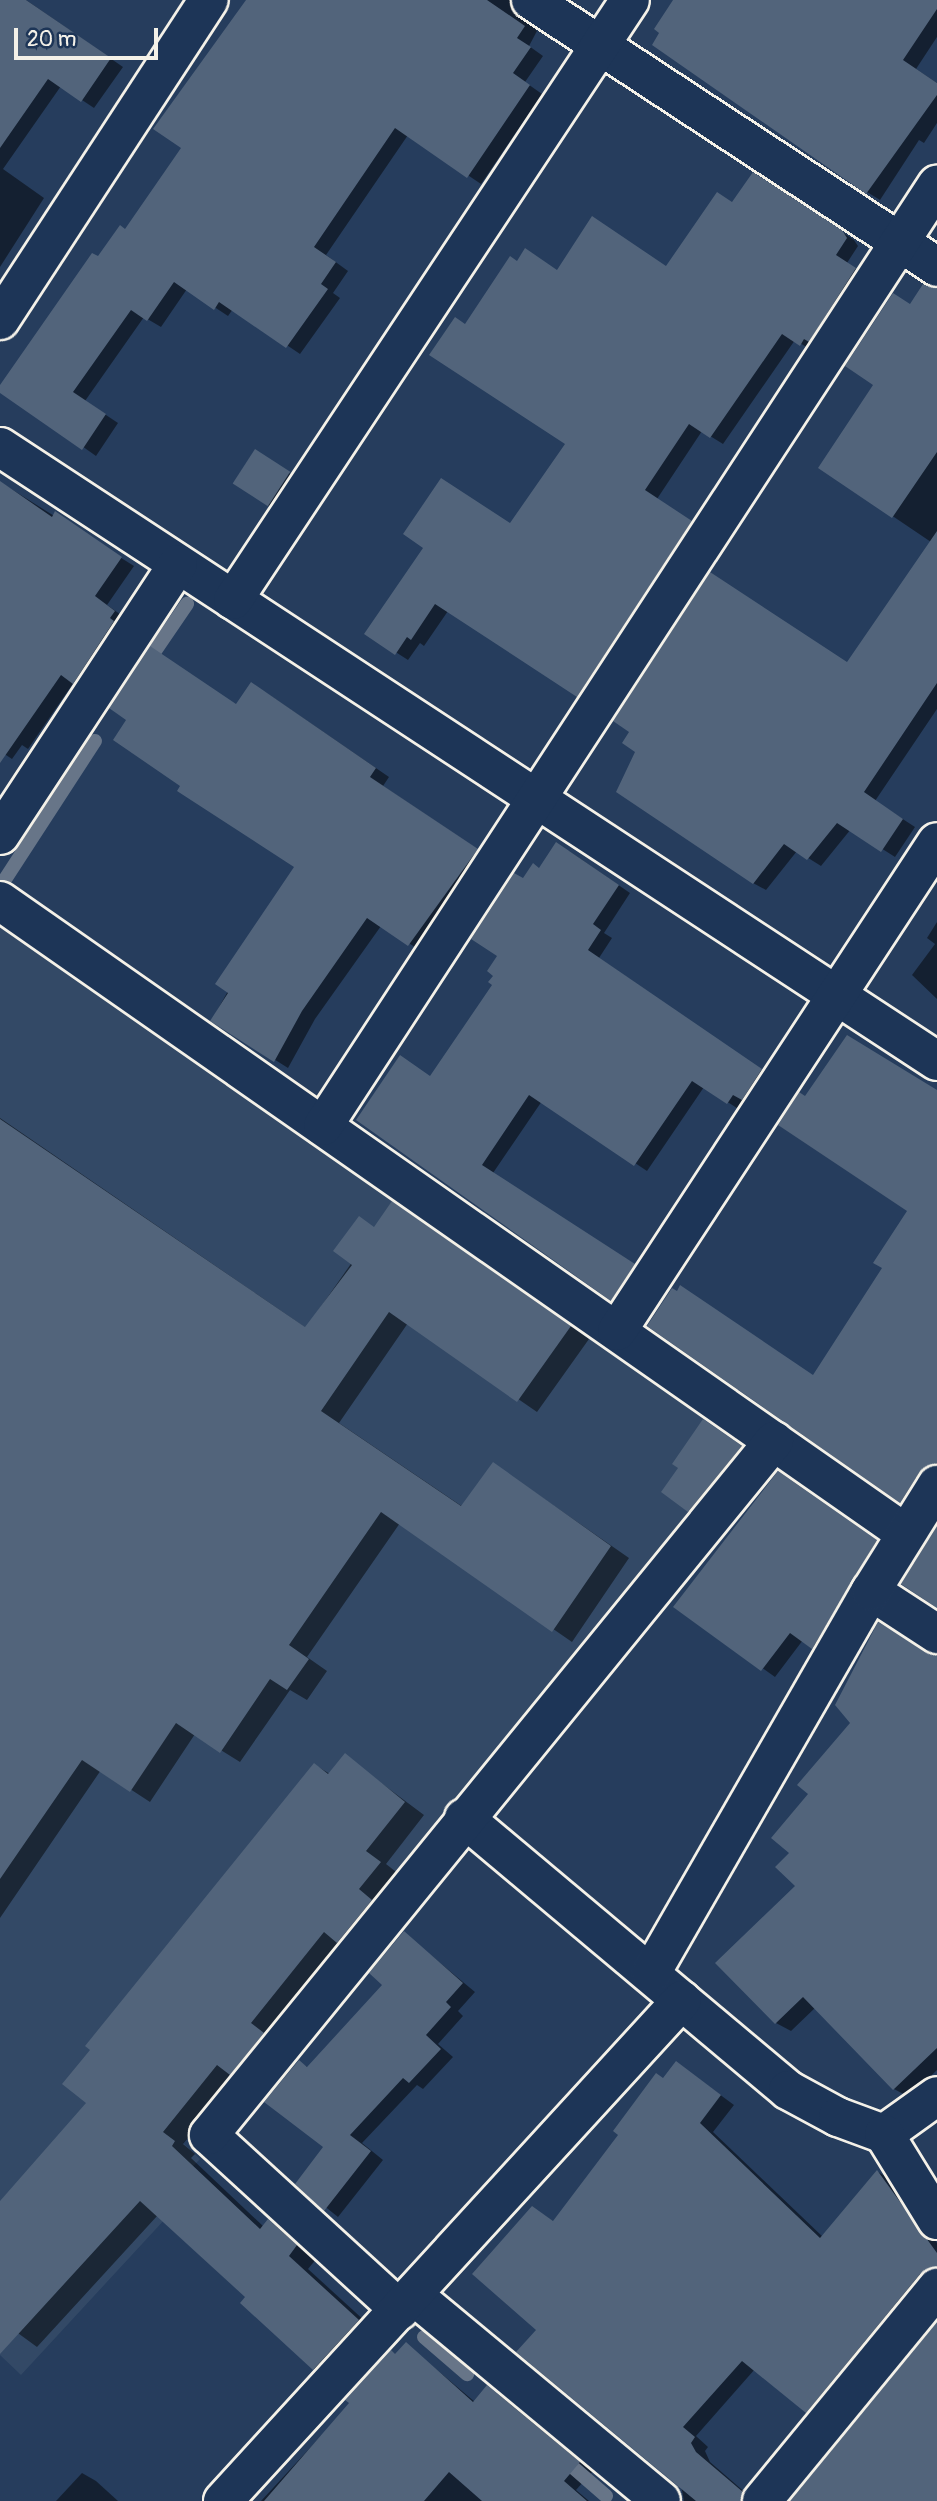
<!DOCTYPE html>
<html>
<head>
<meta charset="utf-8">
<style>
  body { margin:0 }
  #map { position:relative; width:937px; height:2501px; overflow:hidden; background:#263d5d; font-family:Pangolin,sans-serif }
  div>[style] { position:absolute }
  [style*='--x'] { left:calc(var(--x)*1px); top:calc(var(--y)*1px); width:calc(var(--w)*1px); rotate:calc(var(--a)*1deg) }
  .built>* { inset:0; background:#334966 }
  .shadow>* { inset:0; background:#0007 }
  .stream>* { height:14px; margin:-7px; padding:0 7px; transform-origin:7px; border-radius:7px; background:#677588 }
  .building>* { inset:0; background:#52647b; transform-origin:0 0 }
  .roads { filter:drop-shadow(2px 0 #f4f1e8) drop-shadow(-2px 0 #f4f1e8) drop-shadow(0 2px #f4f1e8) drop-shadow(0 -2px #f4f1e8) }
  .minor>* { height:38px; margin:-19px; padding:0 19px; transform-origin:19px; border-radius:19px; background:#1d3557 }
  span { translate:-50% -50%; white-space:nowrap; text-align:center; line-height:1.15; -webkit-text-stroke:5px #1d3557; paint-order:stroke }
  .scale { position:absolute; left:14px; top:28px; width:144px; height:32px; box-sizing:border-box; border:4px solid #f4f1e8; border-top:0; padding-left:9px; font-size:21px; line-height:24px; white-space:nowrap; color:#f4f1e8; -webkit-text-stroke:5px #1d3557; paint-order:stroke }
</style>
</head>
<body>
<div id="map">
  <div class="built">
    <div style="clip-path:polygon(0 918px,744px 1441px,750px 1459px,183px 2143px,200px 2159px,180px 2180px,191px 2191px,21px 2375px,0 2355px)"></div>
  </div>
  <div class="shadow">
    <div style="clip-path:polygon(0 0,26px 0,123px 67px,94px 108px,61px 86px,3px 169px,44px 198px,0 267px)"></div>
    <div style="clip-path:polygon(248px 0,525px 0,524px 18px,537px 31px,529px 46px,543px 56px,525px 82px,542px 94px,481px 184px,408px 135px,326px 255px,348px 271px,333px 293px,340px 298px,300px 354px,233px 309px,228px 316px,187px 289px,161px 327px,144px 317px,85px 401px,118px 423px,96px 456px,0 388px,99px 258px,126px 231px,184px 148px)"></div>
    <div style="clip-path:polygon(701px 0,937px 0,937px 37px,916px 69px,937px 83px,937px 123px,924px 143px,919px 140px,880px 200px,867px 192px)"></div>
    <div style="clip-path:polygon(766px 181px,854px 240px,858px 246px,847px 263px,868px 277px,813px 351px,795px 340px,723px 444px,702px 431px,657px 499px,703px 530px,590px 703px,448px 611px,424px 646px,420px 643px,408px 660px,366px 633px,517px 529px,568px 443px,466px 326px,518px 263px,558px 271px,667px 268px,734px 204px)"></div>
    <div style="clip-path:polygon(937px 290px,937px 709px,875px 801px,915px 827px,895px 857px,851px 829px,821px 866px,797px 851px,766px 890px,753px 883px,848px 664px,931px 542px,820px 467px,876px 385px,911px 306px)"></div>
    <div style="clip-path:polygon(262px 455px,295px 477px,273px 509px,267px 505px)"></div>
    <div style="clip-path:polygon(0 482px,134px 566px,107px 605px,127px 619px,87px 690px,74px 682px,28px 749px,22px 745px,12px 759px,3px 753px,0 757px)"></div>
    <div style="clip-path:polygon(265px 692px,389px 777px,383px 786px,490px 858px,423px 952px,381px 926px,315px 1019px,288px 1068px,212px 1020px,297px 866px,238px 705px)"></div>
    <div style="clip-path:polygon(569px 851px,630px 893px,604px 933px,612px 938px,599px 958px,773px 1078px,740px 1110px,704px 1087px,647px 1171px,542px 1101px,493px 1173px,646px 1272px,624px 1306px,358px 1120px,431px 1078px,495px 985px,499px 956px,524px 880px)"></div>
    <div style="clip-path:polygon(937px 922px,937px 999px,912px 975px,935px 944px,927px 938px)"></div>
    <div style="clip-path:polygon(937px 1093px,937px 1480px,916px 1510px,649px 1325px,814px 1377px,885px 1268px,910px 1211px,806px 1098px)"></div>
    <div style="clip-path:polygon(0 1118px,306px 1328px,376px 1228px,411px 1215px,589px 1339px,537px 1412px,408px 1323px,339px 1423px,463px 1507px,494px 1464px,629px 1558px,572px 1642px,400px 1523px,307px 1657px,327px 1671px,307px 1700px,290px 1690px,240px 1762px,195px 1734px,150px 1802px,101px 1770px,0 1918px)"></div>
    <div style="clip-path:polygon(710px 1425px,747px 1451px,696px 1514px,689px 1510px)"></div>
    <div style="clip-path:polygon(791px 1480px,888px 1549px,826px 1655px,803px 1640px,775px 1677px,676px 1607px)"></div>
    <div style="clip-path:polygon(937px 1657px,937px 2070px,909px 2097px,894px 2089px,816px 2007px,791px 2031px,776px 2023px,797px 1886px,792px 1853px)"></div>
    <div style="clip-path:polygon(345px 1756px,424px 1815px,386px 1864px,400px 1875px,183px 2144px,195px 2154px,191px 2158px,264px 2227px,268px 2221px,289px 2233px,317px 2258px,308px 2269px,378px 2333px,335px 2381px,314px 2369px,243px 2303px,248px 2297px,158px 2215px,37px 2347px,0 2320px,0 2202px,88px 2103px,315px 1765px,330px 1774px)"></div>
    <div style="clip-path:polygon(404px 1933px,475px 1992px,458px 2011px,463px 2016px,438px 2044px,453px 2057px,423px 2089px,417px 2085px,362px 2143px,383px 2160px,338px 2217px,297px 2184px,325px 2147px,299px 2062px,309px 2068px,385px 1985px)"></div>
    <div style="clip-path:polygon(677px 2063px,734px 2105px,713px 2132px,823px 2237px,878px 2172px,892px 2180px,937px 2243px,937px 2284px,821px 2419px,755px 2369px,696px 2436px,708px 2447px,705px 2451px,710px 2462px,755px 2501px,684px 2501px,681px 2485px,539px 2330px,533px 2208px,554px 2222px)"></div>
    <div style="clip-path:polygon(406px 2344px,475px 2402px,488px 2388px,502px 2396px,593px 2471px,576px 2490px,589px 2501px,261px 2501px)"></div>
    <div style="clip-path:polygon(82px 2473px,96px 2481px,118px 2501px,56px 2501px)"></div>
  </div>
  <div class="stream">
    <div style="--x:146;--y:664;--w:73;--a:-55.7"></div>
    <div style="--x:4;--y:881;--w:167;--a:-57"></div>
    <div style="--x:424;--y:2337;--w:57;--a:40.7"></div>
    <div style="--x:560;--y:2456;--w:61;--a:41"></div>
  </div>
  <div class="building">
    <div style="clip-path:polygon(0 0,26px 0,111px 58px,81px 102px,48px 79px,0 148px)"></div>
    <div style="clip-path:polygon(246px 0,487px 0,525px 26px,517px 38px,531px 47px,513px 73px,530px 85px,467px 178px,395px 128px,314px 247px,336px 262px,321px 284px,328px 289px,286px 348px,219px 302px,214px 310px,174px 282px,147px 321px,131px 310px,73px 392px,106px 414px,82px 450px,0 393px,0 385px,92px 253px,98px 256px,120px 225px,125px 229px,181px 148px,153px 129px)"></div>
    <div style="clip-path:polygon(673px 0,937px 0,937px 9px,903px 60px,937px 83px,937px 95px,866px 194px,652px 45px,659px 33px,654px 29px)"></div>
    <div style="clip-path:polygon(753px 172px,842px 230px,847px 238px,836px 255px,856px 268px,809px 342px,804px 339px,800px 346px,782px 334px,710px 438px,689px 424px,645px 490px,692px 521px,577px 697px,435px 604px,411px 640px,407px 637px,395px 655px,364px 634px,423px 548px,403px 534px,441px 478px,510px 523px,565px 444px,429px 355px,455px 317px,465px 324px,510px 256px,517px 261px,525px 248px,557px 270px,592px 216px,666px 266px,717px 192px,732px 202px)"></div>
    <div style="clip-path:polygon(923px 284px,937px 289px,937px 452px,892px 518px,818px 468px,873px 385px,845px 366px,893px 293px,910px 304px)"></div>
    <div style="left:255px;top:449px;width:42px;height:41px;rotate:33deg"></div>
    <div style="clip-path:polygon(0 481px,52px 517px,55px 511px,122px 557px,95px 596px,115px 611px,110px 618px,114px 621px,73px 684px,61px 675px,0 763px)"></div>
    <div style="clip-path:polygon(937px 531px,937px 683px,864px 792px,903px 819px,881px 852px,837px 823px,807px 860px,784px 844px,753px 884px,616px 792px,635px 752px,622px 743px,629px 732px,613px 721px,710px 572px,847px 662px)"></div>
    <div style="clip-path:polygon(150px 646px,236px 704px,251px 682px,376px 768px,370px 777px,478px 849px,408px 946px,367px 918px,302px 1011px,274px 1062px,210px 1021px,228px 993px,215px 984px,294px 867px,177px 791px,180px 786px,113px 740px,126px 720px,109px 708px)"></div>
    <div style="clip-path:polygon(556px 842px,619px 885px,593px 924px,601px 930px,588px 950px,762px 1069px,742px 1100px,733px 1095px,727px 1104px,692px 1081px,634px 1166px,529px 1095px,482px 1165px,635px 1264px,611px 1301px,356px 1120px,400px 1055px,430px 1076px,492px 985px,488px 982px,493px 976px,487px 971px,497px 956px,471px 939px,514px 873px,523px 878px,533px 863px,539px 868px)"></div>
    <div style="clip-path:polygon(847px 1035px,937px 1090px,937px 1463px,919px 1473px,900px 1503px,647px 1326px,672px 1288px,677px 1291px,680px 1285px,813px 1375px,882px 1268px,873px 1263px,907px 1211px,778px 1125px,799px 1092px,805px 1096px)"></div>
    <div style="clip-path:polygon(0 1119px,305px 1327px,352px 1265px,333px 1251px,359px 1216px,374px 1227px,392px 1201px,571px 1326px,517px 1402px,389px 1312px,321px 1411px,461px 1506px,493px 1462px,611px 1546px,552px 1632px,381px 1512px,289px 1645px,309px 1659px,287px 1690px,270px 1679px,220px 1753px,176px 1723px,130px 1792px,82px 1760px,0 1879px)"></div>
    <div style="clip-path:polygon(703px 1419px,742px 1446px,688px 1512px,661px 1492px,678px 1468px,672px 1464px)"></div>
    <div style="clip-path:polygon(778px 1471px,877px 1540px,812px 1649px,790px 1633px,761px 1671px,673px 1607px)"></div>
    <div style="clip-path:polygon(937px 1526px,937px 1608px,901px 1584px)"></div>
    <div style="clip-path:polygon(878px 1622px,937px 1656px,937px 2048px,893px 2090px,803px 1997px,775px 2024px,715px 1963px,795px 1886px,775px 1867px,789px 1853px,771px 1838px,808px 1794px,797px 1785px,850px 1723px,835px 1705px)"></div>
    <div style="clip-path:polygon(345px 1753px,405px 1802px,366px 1851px,381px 1862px,359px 1889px,372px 1900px,337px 1943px,324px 1932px,251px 2023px,264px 2033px,230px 2075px,217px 2065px,163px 2132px,175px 2141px,172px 2146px,260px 2229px,268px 2219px,297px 2245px,289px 2256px,359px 2320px,313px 2370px,240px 2303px,245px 2297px,140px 2201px,0 2354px,0 2201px,86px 2103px,62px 2084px,90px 2050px,85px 2046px,314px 1763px,328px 1774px)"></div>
    <div style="clip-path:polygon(404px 1931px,463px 1983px,446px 2002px,451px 2007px,426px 2035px,441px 2049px,409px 2083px,403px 2078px,350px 2135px,371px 2151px,324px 2211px,295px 2184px,323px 2147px,264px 2102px,299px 2060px,307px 2067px,382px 1985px,369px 1973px)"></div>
    <div style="clip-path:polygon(676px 2061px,721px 2095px,700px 2123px,820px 2238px,877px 2170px,937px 2253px,937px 2267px,920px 2274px,806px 2413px,742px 2361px,683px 2427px,695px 2437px,691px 2443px,696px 2452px,743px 2492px,741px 2501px,696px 2501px,516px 2352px,536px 2330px,472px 2274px,532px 2206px,553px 2221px,618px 2135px,613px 2131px,656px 2073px,663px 2078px)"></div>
    <div style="clip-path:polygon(937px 2322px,937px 2501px,790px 2501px)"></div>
    <div style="clip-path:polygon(406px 2342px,473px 2402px,487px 2385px,580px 2462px,564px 2481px,587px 2501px,482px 2501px,449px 2472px,424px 2501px,264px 2501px,349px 2403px,345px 2400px,391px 2350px,395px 2354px)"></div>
  </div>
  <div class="roads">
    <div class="minor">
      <div style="--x:531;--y:0;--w:486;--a:33.3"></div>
      <div style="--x:0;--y:320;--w:382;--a:-56.9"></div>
      <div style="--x:0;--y:447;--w:1120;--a:33.24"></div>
      <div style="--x:233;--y:600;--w:719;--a:-56.51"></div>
      <div style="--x:0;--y:835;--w:324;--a:-56.7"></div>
      <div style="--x:0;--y:901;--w:1104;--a:34.93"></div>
      <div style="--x:323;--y:1126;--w:1124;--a:-56.88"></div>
      <div style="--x:617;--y:1331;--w:584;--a:-56.8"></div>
      <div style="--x:871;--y:1591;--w:79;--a:33.1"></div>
      <div style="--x:464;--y:1818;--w:423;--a:40"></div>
      <div style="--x:788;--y:2090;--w:57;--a:28.4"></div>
      <div style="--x:838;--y:2117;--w:49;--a:20.3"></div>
      <div style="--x:884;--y:2134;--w:65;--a:-35.6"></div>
      <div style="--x:651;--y:1973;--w:441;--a:-60.1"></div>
      <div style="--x:871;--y:1591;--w:125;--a:-58.1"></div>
      <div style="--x:884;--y:2134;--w:101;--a:58.4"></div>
      <div style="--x:413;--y:2295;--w:322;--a:39.7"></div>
      <div style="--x:400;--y:2310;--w:259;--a:-137.5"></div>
      <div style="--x:209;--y:2135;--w:895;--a:-50.85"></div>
      <div style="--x:223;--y:2501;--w:679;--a:-47.51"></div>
      <div style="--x:762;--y:2501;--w:276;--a:-50.6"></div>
    </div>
  </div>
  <div class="scale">20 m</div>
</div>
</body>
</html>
